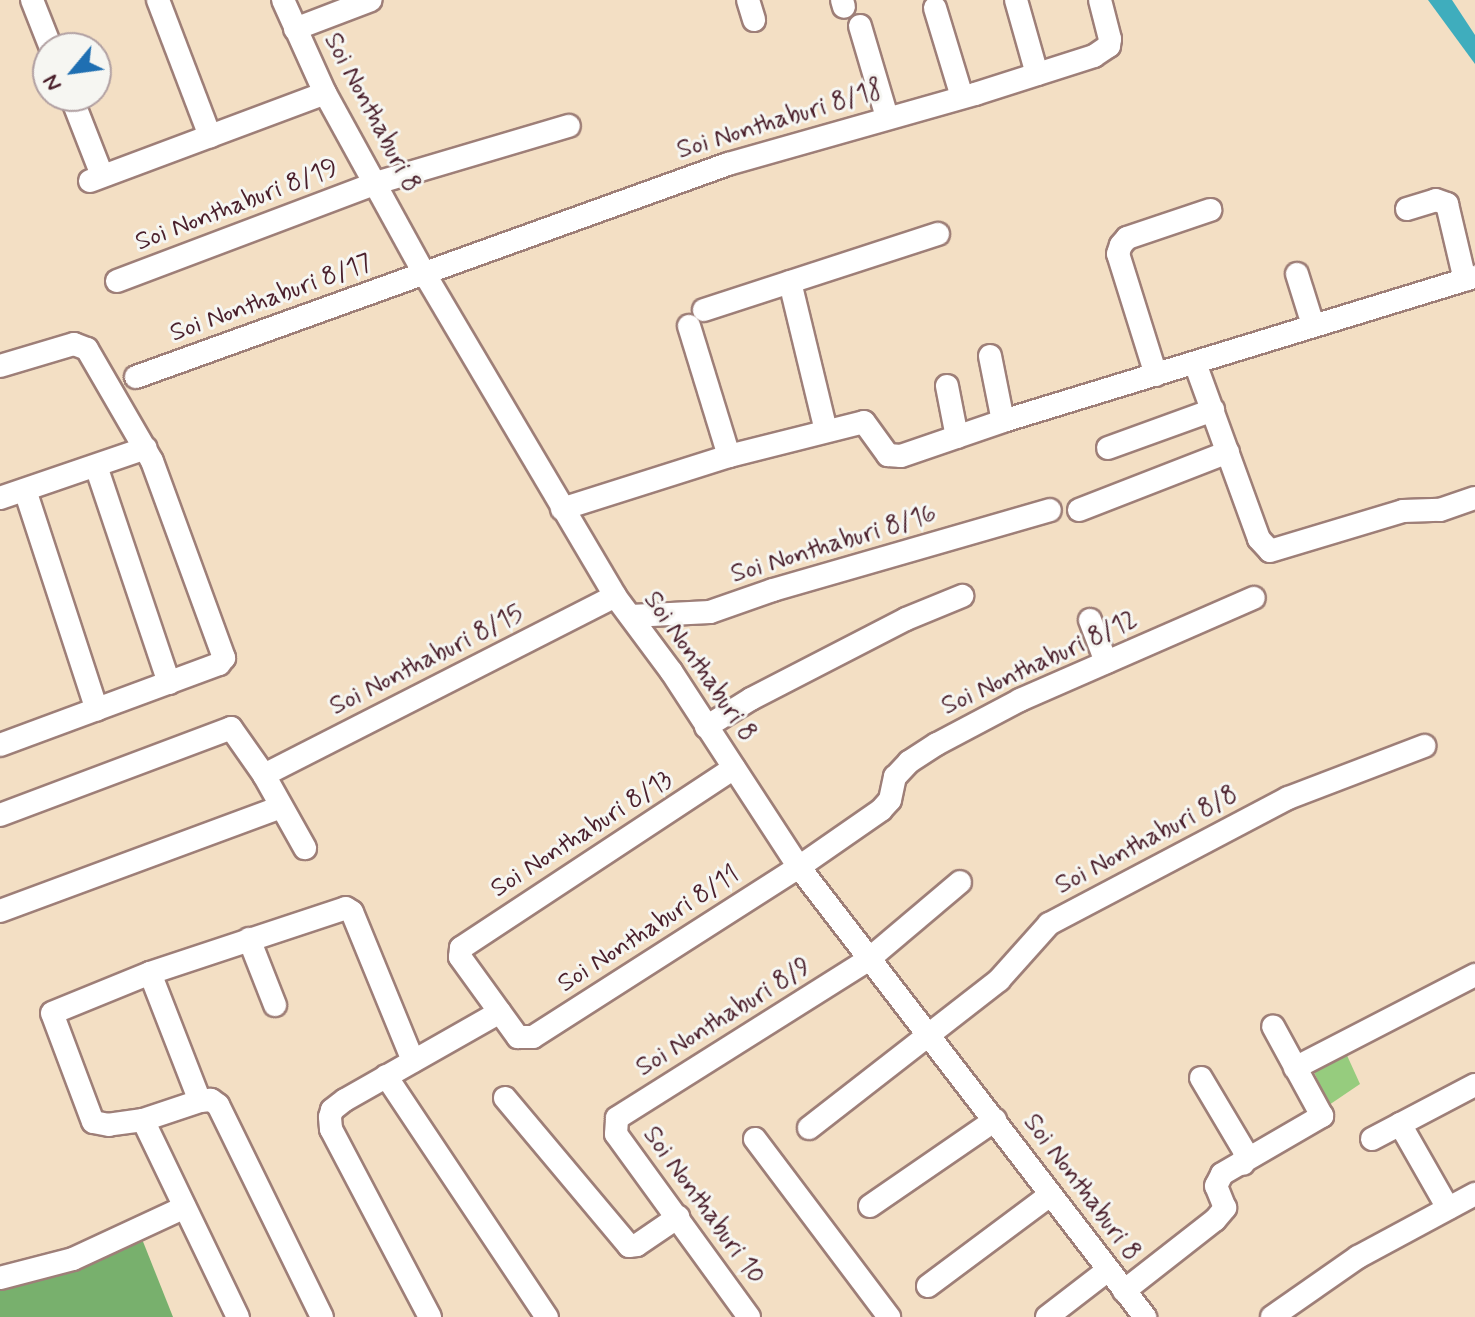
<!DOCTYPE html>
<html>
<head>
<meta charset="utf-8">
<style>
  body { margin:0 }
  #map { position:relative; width:1475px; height:1317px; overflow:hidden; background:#f3dfc4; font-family:Mynerve,sans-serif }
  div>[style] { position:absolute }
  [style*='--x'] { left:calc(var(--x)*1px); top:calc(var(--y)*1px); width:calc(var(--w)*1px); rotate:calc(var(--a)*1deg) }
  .green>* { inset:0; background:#96cc7e }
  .forest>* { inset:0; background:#78b06d }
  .water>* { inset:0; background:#3fadbd }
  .roads { filter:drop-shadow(2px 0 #9e7f78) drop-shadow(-2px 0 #9e7f78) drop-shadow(0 2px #9e7f78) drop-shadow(0 -2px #9e7f78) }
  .minor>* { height:22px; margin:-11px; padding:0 11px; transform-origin:11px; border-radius:11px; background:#fff }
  span { translate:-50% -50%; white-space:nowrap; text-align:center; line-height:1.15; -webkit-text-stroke:6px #f6f6f2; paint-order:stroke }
  .street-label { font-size:26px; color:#4a1f2b }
  .north { position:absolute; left:32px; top:32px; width:80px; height:80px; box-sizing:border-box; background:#f6f6f2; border:2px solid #b1a0a2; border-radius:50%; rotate:241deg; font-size:22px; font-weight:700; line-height:32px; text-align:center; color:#4a1f2b }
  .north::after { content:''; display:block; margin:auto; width:28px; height:36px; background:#1f6fb2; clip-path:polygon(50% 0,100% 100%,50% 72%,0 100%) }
</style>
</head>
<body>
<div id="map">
  <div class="green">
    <div style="clip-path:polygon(1345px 1051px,1360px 1084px,1329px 1105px,1314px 1072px,1319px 1065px)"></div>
  </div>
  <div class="forest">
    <div style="clip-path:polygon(140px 1234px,173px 1317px,0 1317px,0 1281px)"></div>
  </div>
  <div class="water">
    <div style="clip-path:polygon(1428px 0,1452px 0,1475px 35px,1475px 64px)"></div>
  </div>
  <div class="roads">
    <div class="minor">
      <div style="--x:32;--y:0;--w:52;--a:68.4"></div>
      <div style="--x:158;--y:0;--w:146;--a:69.1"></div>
      <div style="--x:283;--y:0;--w:102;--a:65.7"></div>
      <div style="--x:325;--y:93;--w:203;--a:61.2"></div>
      <div style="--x:423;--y:271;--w:377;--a:59.4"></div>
      <div style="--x:615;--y:596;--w:94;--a:53.3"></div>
      <div style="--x:671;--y:671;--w:234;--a:56.9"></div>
      <div style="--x:799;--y:867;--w:568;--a:52.44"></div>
      <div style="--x:748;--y:0;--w:21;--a:73"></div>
      <div style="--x:842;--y:0;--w:7;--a:74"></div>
      <div style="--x:1016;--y:0;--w:77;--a:74.2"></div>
      <div style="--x:935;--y:8;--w:93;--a:73.1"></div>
      <div style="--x:860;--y:26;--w:95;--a:73.5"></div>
      <div style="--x:295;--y:29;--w:81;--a:-20.9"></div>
      <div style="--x:71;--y:96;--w:85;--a:68.6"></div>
      <div style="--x:90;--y:181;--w:251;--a:-20.5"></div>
      <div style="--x:1407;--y:209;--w:30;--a:-17"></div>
      <div style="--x:1436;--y:200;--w:12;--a:20"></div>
      <div style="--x:1447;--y:204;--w:78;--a:76.7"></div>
      <div style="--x:1297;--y:274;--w:53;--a:72.6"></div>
      <div style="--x:117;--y:281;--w:277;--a:-20.7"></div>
      <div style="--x:376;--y:183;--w:201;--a:-16.5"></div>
      <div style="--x:790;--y:282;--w:153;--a:76.4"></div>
      <div style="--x:704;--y:310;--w:246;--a:-18"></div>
      <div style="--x:689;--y:326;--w:136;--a:72.9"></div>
      <div style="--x:990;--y:356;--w:66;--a:78.7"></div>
      <div style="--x:1195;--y:363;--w:187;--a:70"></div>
      <div style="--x:1259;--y:539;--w:16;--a:47"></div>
      <div style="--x:1270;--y:551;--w:139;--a:-16.7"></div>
      <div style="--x:1403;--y:511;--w:37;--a:-2"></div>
      <div style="--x:1440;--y:510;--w:37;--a:-19"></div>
      <div style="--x:0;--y:366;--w:77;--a:-16.6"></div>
      <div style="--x:74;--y:344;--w:14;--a:21"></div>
      <div style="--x:87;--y:349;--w:129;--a:59.9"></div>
      <div style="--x:152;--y:461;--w:210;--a:69.9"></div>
      <div style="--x:224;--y:658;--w:8;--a:130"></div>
      <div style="--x:219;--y:664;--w:233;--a:159.7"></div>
      <div style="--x:1156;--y:375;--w:127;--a:-107.4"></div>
      <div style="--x:1118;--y:254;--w:9;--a:-72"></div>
      <div style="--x:1121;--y:245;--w:9;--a:-49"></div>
      <div style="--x:1127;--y:238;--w:88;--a:-18.6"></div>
      <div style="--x:136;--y:377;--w:629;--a:-19.79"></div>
      <div style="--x:728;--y:164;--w:257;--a:-15.8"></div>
      <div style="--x:975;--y:94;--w:125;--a:-17.7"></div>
      <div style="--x:1094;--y:56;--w:18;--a:-34"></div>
      <div style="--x:1109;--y:46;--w:7;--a:-82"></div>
      <div style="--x:1110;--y:39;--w:40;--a:-104.4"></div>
      <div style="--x:947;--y:386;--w:52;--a:78.9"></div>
      <div style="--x:1108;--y:448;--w:112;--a:-19.9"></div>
      <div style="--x:96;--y:466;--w:229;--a:71.4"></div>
      <div style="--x:25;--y:490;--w:231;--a:71.9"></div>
      <div style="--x:0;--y:498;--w:154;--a:-18.9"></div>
      <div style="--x:562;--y:509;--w:175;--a:-17.6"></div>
      <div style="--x:729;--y:456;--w:139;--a:-14.1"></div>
      <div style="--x:864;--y:422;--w:41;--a:54"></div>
      <div style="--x:888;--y:455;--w:13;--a:4"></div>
      <div style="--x:901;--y:456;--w:108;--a:-18.9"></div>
      <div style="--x:1003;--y:421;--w:493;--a:-17"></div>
      <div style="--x:1079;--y:510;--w:160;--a:-21.3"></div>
      <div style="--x:631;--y:616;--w:79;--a:-2.9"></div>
      <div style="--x:710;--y:612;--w:67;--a:-19.2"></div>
      <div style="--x:773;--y:590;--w:288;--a:-16.1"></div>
      <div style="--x:1090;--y:620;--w:45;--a:69.1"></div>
      <div style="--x:706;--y:727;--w:53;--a:-31.9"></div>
      <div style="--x:751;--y:699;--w:174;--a:-27.3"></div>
      <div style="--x:906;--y:619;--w:61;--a:-22.3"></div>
      <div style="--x:734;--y:768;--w:327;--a:146.6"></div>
      <div style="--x:461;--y:948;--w:9;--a:96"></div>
      <div style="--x:460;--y:957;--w:99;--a:54.1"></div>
      <div style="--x:518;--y:1037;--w:15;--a:0"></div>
      <div style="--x:533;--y:1037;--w:316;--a:-32.6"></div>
      <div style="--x:799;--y:867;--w:100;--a:-34.8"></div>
      <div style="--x:881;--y:810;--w:13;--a:-48"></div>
      <div style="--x:890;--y:800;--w:24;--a:-78"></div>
      <div style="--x:895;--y:777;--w:21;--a:-47"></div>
      <div style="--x:909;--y:762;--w:33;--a:-33"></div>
      <div style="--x:937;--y:744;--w:94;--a:-27.9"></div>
      <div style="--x:1020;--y:700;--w:255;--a:-23.6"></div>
      <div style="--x:264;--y:775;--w:394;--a:-27"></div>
      <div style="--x:0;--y:815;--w:247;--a:-20.6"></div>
      <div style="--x:231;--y:728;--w:57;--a:54.9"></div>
      <div style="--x:264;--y:775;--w:84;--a:60.7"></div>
      <div style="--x:0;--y:911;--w:300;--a:-20.3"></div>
      <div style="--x:249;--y:939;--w:71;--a:68.5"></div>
      <div style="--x:150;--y:973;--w:137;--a:68.7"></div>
      <div style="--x:1295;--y:1068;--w:203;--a:-27.3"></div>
      <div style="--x:386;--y:1076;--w:290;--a:56.3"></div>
      <div style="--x:1201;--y:1078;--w:86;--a:59.3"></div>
      <div style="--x:1245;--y:1152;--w:12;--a:99"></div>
      <div style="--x:505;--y:1098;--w:193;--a:50"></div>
      <div style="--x:629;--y:1246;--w:8;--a:-7"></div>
      <div style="--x:637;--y:1245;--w:50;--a:-34.3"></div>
      <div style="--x:143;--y:1120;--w:219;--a:64.3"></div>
      <div style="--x:1400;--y:1124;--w:97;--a:60.3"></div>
      <div style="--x:809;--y:1128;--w:241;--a:-37.9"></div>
      <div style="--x:999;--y:980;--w:75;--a:-48.2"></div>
      <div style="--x:1049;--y:924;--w:270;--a:-27.8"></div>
      <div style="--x:1288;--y:798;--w:146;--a:-20.9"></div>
      <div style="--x:755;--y:1139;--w:223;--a:53"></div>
      <div style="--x:1372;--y:1139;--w:116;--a:-27.7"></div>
      <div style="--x:870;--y:1206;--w:152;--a:-34.5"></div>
      <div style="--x:0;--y:1278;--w:75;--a:-14.6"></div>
      <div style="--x:73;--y:1259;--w:123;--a:-24.9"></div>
      <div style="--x:928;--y:1286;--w:152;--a:-36.7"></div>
      <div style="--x:1124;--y:1291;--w:115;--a:-38"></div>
      <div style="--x:1215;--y:1220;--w:16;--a:-50"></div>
      <div style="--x:1225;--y:1208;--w:24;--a:-112"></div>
      <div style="--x:1216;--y:1186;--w:13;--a:-63"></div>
      <div style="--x:1222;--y:1174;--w:116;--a:-30.1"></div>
      <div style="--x:1322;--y:1116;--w:102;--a:-118.6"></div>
      <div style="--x:322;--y:1317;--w:236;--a:-116.1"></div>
      <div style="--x:218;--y:1105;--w:9;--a:-144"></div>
      <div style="--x:211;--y:1100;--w:11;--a:175"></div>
      <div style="--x:200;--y:1101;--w:60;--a:161.6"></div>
      <div style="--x:143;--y:1120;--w:34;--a:172"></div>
      <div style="--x:109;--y:1125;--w:16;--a:-169"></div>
      <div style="--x:93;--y:1122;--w:116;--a:-110.6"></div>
      <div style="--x:52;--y:1013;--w:106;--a:-22.2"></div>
      <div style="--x:150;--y:973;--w:206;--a:-18.3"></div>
      <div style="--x:346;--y:908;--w:7;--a:34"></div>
      <div style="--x:352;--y:912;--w:161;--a:67.7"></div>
      <div style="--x:430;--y:1317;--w:212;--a:-117.8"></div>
      <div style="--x:331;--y:1129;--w:12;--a:-95"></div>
      <div style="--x:330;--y:1117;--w:7;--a:-74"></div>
      <div style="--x:332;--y:1110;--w:16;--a:-38"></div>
      <div style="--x:345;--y:1100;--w:178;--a:-29.6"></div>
      <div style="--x:749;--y:1317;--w:226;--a:-126"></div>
      <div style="--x:616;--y:1134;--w:16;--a:-86"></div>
      <div style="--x:617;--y:1118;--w:298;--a:-32.2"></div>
      <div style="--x:869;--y:959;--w:119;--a:-40.2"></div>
      <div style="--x:1047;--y:1317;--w:77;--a:-37.6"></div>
      <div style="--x:1272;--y:1317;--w:105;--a:-34.9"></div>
      <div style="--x:1358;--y:1257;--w:133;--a:-28.3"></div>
    </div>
  </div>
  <div class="street-label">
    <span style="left:371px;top:113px;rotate:62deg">Soi Nonthaburi 8</span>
    <span style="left:780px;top:121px;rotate:-17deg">Soi Nonthaburi 8/18</span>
    <span style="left:237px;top:206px;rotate:-21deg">Soi Nonthaburi 8/19</span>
    <span style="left:271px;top:299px;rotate:-20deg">Soi Nonthaburi 8/17</span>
    <span style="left:834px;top:545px;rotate:-17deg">Soi Nonthaburi 8/16</span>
    <span style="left:427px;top:661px;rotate:-27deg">Soi Nonthaburi 8/15</span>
    <span style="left:1040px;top:664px;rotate:-25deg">Soi Nonthaburi 8/12</span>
    <span style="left:699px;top:667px;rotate:55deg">Soi Nonthaburi 8</span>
    <span style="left:582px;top:835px;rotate:-33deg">Soi Nonthaburi 8/13</span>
    <span style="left:1147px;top:841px;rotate:-28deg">Soi Nonthaburi 8/8</span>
    <span style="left:649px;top:930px;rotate:-33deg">Soi Nonthaburi 8/11</span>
    <span style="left:724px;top:1018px;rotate:-32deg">Soi Nonthaburi 8/9</span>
    <span style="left:1081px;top:1188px;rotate:53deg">Soi Nonthaburi 8</span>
    <span style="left:703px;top:1206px;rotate:54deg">Soi Nonthaburi 10</span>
  </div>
  <div class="north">N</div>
</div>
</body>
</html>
